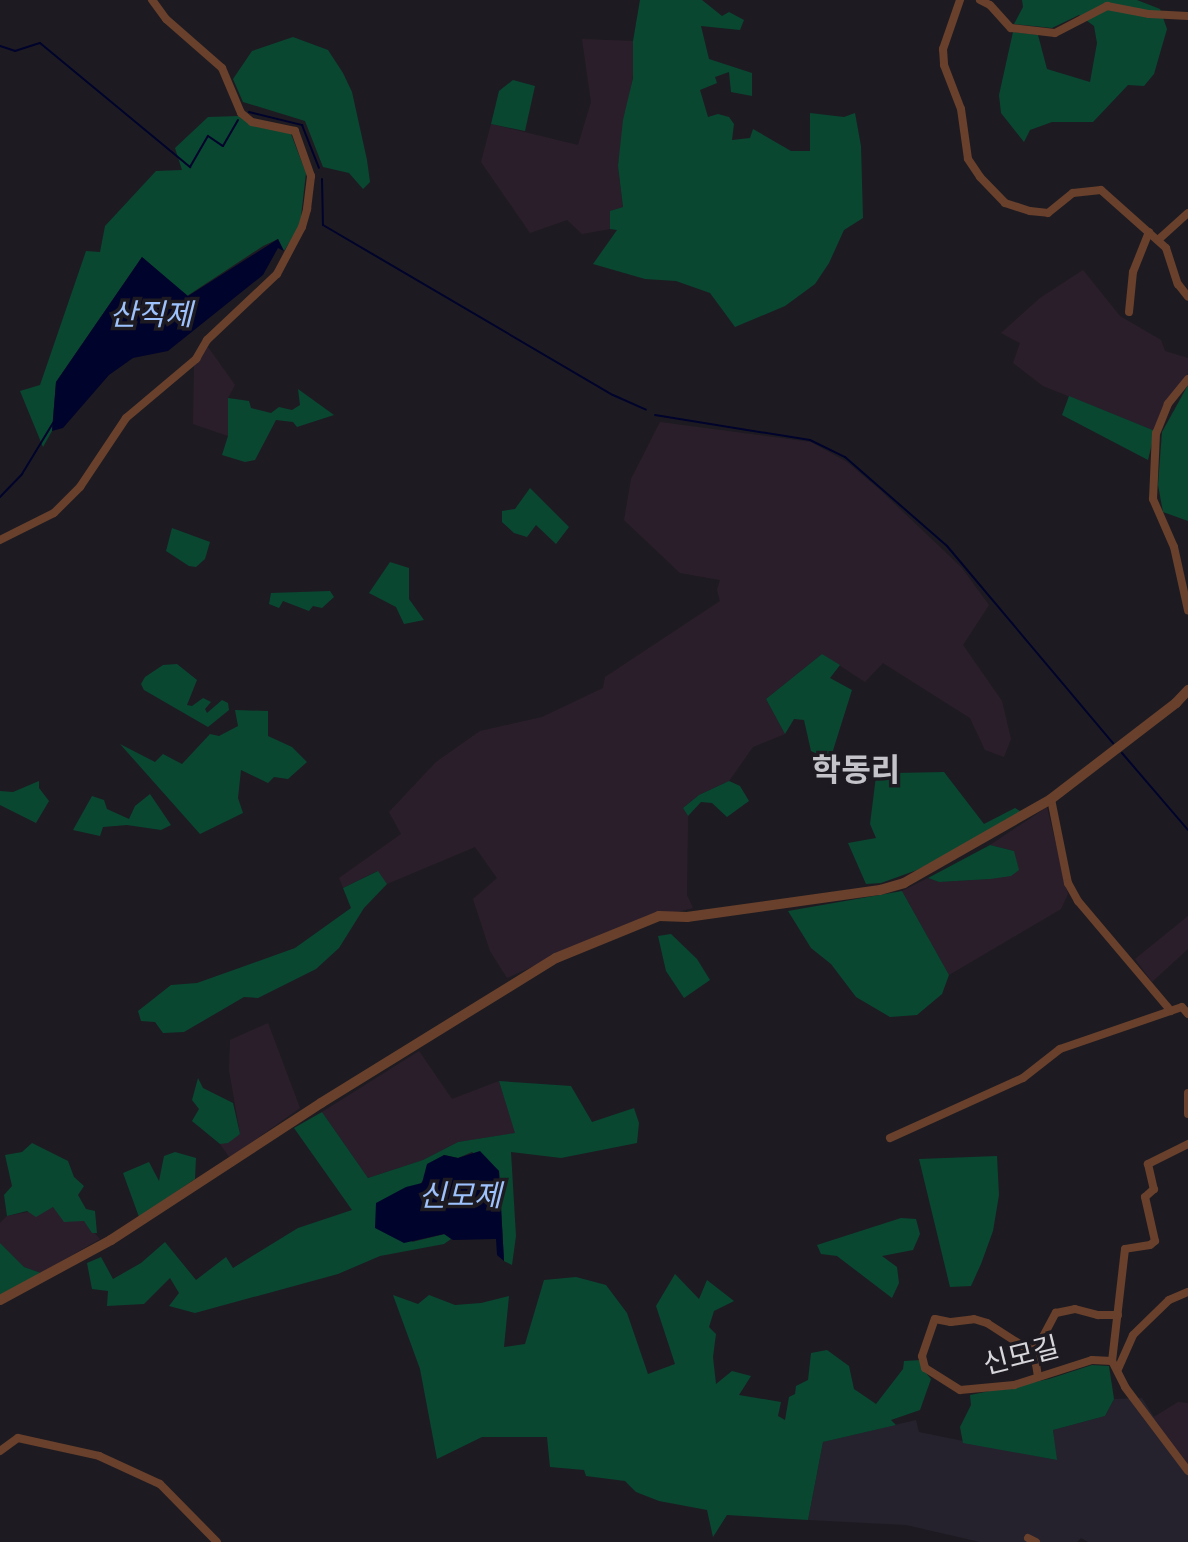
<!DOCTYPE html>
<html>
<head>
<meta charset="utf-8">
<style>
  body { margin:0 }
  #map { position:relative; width:1188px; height:1542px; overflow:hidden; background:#1d1b21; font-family:"Source Sans 3","Noto Sans KR",sans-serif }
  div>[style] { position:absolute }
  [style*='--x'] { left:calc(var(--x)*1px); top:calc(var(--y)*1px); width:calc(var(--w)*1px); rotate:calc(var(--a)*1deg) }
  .industrial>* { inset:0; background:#2b1e2b }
  .built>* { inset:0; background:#25222d }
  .green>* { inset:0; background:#094731 }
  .water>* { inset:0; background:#00032b }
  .stream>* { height:2px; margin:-1px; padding:0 1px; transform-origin:1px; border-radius:1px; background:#00032b }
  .minor>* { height:8px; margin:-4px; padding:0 4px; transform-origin:4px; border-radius:4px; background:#69402c }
  .tertiary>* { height:10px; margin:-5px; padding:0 5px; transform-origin:5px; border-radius:5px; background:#69402c }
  span { translate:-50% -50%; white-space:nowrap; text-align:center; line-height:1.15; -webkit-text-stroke:7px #1d1b21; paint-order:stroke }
  .street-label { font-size:28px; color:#d7d6da }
  .water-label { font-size:30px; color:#9ec2fd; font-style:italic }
  .quarter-label { font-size:32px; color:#c5c3ca; font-weight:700 }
</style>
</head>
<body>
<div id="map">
  <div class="industrial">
    <div style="clip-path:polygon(582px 39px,633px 41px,634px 69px,618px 166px,623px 207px,610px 211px,610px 229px,582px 234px,567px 220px,530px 233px,481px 162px,491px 124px,578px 145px,591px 102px)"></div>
    <div style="clip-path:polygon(1083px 270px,1120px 316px,1161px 340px,1165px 351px,1188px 358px,1188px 373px,1155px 431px,1043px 386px,1013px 363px,1020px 343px,1001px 333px,1040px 298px)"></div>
    <div style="clip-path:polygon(208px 347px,235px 385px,228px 398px,228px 436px,193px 424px,194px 365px)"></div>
    <div style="clip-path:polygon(660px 422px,811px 442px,847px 462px,879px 489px,962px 568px,989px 605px,963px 645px,1002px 701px,1011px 739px,1004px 757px,985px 750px,970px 718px,883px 663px,865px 682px,822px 654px,766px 699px,785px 734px,753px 747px,729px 781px,699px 795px,683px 808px,688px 816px,687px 895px,693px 908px,630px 924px,507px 978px,490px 951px,473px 899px,497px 878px,475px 847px,387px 884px,377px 871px,343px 888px,339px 878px,401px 834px,389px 812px,436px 762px,480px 731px,542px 717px,603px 688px,605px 677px,720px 601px,717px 590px,720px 580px,680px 573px,624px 520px,631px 479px)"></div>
    <div style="clip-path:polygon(1047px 807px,1068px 894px,1061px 909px,949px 975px,902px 891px,928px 878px,939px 882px,990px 879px,1014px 851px,990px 845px)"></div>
    <div style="clip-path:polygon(1188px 916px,1188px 949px,1152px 982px,1135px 959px)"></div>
    <div style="clip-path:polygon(268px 1023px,300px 1108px,230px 1158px,220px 1144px,240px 1134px,229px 1070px,230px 1040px)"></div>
    <div style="clip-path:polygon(419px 1051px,452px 1099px,499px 1081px,516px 1133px,458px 1142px,423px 1160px,368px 1178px,322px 1112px)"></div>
    <div style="clip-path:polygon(53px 1207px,84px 1221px,100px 1239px,41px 1273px,24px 1267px,0 1243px,0 1223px,7px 1216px)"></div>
    <div style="clip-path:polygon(1178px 1402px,1188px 1403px,1188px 1477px,1152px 1418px)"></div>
  </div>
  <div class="built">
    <div style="clip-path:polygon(1142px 1398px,1188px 1471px,1188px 1542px,1088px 1542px,1081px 1538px,1077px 1542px,980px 1542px,906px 1525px,808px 1520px,823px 1442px,916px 1420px,919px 1432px,1056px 1460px,1053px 1430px,1105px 1416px,1114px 1399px)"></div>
  </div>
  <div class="green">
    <div style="clip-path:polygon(640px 0,702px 0,722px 16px,729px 12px,744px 20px,740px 30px,701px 26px,709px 59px,752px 73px,752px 96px,731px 92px,729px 72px,715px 77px,717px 83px,700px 90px,708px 117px,718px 114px,729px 117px,734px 124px,732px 140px,750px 138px,753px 129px,791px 151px,810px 151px,810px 113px,844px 117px,855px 113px,861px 146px,863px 218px,844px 230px,829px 263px,815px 284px,785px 306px,735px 327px,710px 293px,676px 281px,645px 279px,593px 264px,617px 230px,610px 229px,610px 211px,623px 207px,618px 166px,623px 120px,633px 78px,633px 41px)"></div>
    <div style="clip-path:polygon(1022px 0,1137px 0,1160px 9px,1167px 29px,1154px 74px,1144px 86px,1128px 85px,1093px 122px,1052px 122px,1030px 130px,1024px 142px,1001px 113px,999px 95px,1013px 32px,1038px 35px,1047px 69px,1090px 82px,1097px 43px,1094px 26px,1079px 15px,1052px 28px,1014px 24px,1023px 7px)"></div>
    <div style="clip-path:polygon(293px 37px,328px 50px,343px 73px,352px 92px,367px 160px,370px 182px,363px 189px,349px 173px,323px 167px,305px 121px,243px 102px,233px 79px,252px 51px)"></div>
    <div style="clip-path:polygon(513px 80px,535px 86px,525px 131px,491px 124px,499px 91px)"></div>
    <div style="clip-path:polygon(239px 116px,291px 134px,306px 173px,300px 225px,284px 251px,278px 239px,263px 246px,187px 296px,142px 257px,56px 382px,52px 431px,43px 447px,20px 391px,40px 385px,86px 251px,100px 252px,105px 226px,156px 171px,182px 170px,175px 148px,208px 117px)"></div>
    <div style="clip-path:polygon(1188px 385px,1188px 521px,1163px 512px,1158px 485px,1162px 432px)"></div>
    <div style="clip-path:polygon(298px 389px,334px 415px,297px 427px,293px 422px,276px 420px,255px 460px,245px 462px,222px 455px,228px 436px,228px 398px,249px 401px,251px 408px,271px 413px,279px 407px,292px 410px,300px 405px)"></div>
    <div style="clip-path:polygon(1069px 396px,1155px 431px,1148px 460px,1062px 415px)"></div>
    <div style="clip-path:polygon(530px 488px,569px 527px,556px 544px,536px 525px,527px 537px,514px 533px,502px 522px,502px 511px,515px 509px)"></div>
    <div style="clip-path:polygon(172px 528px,210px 542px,205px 559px,196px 567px,189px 566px,166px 551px)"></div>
    <div style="clip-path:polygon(390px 562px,409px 568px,409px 599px,424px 620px,404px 624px,396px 607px,369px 593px)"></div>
    <div style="clip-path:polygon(330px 591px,334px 597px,322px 608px,313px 606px,309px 611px,283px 601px,279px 608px,269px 604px,271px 593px)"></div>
    <div style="clip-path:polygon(822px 654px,840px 665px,830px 678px,852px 690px,830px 760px,811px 751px,804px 720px,794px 719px,785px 734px,766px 699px)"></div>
    <div style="clip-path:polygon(177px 664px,197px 680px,187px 705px,192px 706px,203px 698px,211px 702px,205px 709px,207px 713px,222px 700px,228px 703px,229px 710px,208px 727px,144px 690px,141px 684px,145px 677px,163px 665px)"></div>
    <div style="clip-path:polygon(235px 710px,268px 711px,268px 736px,292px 747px,307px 762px,288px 779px,274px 777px,268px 783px,241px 770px,238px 798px,243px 813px,200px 834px,120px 744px,155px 762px,163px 754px,182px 764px,210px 734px,219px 736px,238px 726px)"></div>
    <div style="clip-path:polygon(877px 768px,896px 773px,944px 772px,984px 824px,1015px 808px,1020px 811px,1014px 819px,917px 870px,881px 883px,866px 884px,848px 843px,876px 838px,870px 824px)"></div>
    <div style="clip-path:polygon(39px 781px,39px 788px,49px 801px,36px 823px,0 805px,0 791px,13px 792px)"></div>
    <div style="clip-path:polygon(729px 781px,740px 786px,749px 801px,727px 817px,712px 803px,701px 802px,688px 816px,683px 808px,699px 795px)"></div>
    <div style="clip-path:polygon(150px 794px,171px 825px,161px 830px,127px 825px,103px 827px,100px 836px,73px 830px,92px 796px,104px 800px,107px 809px,129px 819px,135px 806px)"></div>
    <div style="clip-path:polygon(990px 845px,1014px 851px,1019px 870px,1011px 876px,990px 879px,939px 882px,928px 878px)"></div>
    <div style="clip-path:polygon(378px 871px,387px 884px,364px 908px,339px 948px,316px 969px,258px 998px,244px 997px,184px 1032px,163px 1033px,155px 1022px,141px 1021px,138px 1011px,171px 985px,197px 983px,295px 948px,351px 908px,343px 888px)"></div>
    <div style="clip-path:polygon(902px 891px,949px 975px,942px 994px,917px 1015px,890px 1017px,856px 997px,831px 964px,811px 948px,788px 911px)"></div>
    <div style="clip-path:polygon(671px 934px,697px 959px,710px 980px,684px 998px,666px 971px,658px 936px)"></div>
    <div style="clip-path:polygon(198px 1078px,203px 1088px,233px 1103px,240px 1134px,228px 1143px,220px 1144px,192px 1121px,199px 1109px,192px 1100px)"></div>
    <div style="clip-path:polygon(499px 1081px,571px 1086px,592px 1122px,634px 1108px,639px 1123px,637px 1143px,561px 1158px,511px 1152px,516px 1236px,512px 1265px,504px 1261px,499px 1171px,472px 1152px,458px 1158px,444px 1155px,420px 1184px,412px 1242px,445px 1234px,451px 1239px,444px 1244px,380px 1256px,338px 1274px,195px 1313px,169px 1306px,179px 1293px,170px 1278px,144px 1304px,107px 1306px,108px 1291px,92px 1289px,87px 1263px,101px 1257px,113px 1279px,141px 1263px,165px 1242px,196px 1280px,226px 1257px,233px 1268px,298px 1228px,352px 1210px,294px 1128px,322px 1112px,368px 1178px,423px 1160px,458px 1142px,515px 1133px)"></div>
    <div style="clip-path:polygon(32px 1143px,68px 1161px,74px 1177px,84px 1186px,78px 1195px,86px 1209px,95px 1211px,97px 1233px,92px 1233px,84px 1221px,64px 1222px,53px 1207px,36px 1217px,27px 1211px,7px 1216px,4px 1195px,12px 1186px,5px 1155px,22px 1152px)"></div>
    <div style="clip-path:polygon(175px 1152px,196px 1158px,195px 1179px,139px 1217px,123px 1173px,149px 1162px,159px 1181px,164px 1156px)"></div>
    <div style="clip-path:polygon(997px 1156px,999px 1195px,993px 1231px,981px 1264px,971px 1286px,950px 1287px,919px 1159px)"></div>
    <div style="clip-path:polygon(901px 1218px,916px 1219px,920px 1234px,913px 1250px,882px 1256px,897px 1267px,899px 1283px,892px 1298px,837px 1256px,821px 1254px,817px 1245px)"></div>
    <div style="clip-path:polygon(0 1243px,24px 1267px,41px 1273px,0 1295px)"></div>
    <div style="clip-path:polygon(675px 1274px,699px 1299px,707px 1280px,734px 1301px,714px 1311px,709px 1327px,716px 1334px,713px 1357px,716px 1384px,732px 1371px,751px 1376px,739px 1395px,781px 1402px,778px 1416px,785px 1420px,789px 1397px,795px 1394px,796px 1386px,808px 1380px,811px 1353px,827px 1350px,849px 1366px,854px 1389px,876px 1404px,903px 1369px,904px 1361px,921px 1360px,921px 1367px,931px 1379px,920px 1410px,891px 1420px,896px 1425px,823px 1442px,808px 1520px,727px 1515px,713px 1537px,707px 1510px,659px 1501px,636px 1492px,625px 1481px,586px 1476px,584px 1470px,550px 1467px,547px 1437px,482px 1437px,437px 1459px,420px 1369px,393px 1295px,418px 1304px,429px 1295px,455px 1305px,481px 1303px,509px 1296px,504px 1347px,525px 1344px,544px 1280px,576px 1277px,606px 1285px,627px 1313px,648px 1374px,675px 1364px,656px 1306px)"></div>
    <div style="clip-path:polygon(1092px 1365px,1109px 1366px,1114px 1399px,1105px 1416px,1053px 1430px,1057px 1460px,963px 1443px,960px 1427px,971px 1405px,970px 1395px,1049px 1379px)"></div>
  </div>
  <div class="water">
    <div style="clip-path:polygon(278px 239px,284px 251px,278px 248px,263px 275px,168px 351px,133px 358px,109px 375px,63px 428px,52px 431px,56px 382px,142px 257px,188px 296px)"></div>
    <div style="clip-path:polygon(480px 1151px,499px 1171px,504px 1261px,497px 1255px,496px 1239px,453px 1240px,444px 1234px,404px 1243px,375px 1228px,376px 1203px,406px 1187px,422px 1183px,427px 1164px,444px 1155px,458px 1158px)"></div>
  </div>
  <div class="stream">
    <div style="--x:0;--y:46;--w:16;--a:18"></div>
    <div style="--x:15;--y:51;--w:26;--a:-18"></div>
    <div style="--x:40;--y:43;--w:195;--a:39.6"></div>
    <div style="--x:190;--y:167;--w:36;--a:-60"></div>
    <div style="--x:208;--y:136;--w:18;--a:34"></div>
    <div style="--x:223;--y:146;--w:30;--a:-60"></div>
    <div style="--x:249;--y:112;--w:55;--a:13.8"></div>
    <div style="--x:302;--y:125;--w:46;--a:68.4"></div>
    <div style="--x:322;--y:179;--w:46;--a:88.8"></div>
    <div style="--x:323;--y:225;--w:336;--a:30.4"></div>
    <div style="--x:613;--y:395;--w:36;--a:24"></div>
    <div style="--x:655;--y:415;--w:157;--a:9.2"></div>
    <div style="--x:810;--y:440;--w:39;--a:26"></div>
    <div style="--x:845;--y:457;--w:135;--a:41.1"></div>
    <div style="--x:947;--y:546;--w:258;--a:49.9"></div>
    <div style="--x:0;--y:497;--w:32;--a:-46"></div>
    <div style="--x:22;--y:474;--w:60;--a:-58.7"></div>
    <div style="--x:1122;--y:753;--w:101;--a:49.4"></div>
  </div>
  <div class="minor">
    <div style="--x:960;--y:0;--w:52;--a:109.1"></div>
    <div style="--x:943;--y:49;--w:16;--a:86"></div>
    <div style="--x:944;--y:65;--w:47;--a:68.9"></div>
    <div style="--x:961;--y:109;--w:50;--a:82"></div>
    <div style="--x:968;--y:159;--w:22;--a:56"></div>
    <div style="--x:980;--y:177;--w:36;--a:46"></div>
    <div style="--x:1005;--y:203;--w:26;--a:18"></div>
    <div style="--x:1030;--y:211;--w:18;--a:6"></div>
    <div style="--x:1048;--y:213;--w:32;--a:-39"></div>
    <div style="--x:1073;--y:193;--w:28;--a:-6"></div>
    <div style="--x:1101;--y:190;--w:87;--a:41.7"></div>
    <div style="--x:1166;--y:248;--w:38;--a:72"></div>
    <div style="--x:1178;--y:284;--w:16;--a:52"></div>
    <div style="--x:980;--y:0;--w:11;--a:27"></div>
    <div style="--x:990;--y:5;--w:31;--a:48"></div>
    <div style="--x:1011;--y:28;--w:44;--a:6.5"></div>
    <div style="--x:1055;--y:33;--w:59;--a:-27.4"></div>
    <div style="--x:1107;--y:6;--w:43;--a:10.8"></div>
    <div style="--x:1149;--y:14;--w:39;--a:3"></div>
    <div style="--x:1158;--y:240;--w:40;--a:-42"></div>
    <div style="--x:1129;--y:312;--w:40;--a:-84.3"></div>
    <div style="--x:1133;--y:272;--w:43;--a:-68.2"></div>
    <div style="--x:1188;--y:379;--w:32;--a:129"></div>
    <div style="--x:1168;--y:404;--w:31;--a:112"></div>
    <div style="--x:1156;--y:433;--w:66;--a:92.6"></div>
    <div style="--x:1153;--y:499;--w:52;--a:66.4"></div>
    <div style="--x:1174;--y:547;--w:65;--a:77.5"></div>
    <div style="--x:0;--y:540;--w:60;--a:-26.6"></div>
    <div style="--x:54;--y:513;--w:37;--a:-45"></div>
    <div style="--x:80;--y:487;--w:83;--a:-56.3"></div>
    <div style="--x:126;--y:418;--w:92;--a:-40.1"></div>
    <div style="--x:196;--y:359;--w:22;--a:-60"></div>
    <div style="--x:207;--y:340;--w:96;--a:-43.3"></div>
    <div style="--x:277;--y:274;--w:53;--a:-62"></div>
    <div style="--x:302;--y:227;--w:19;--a:-74"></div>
    <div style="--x:307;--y:209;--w:33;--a:-83"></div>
    <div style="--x:311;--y:176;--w:48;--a:-109.6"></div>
    <div style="--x:295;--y:131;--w:44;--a:-168.2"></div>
    <div style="--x:252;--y:122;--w:14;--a:-141"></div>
    <div style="--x:241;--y:113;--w:49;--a:-112.9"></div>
    <div style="--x:222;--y:68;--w:74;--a:-138.8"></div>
    <div style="--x:166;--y:19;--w:24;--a:-126"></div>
    <div style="--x:1051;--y:799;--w:86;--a:78.6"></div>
    <div style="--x:1068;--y:883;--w:21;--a:61"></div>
    <div style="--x:1078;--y:901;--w:144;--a:49.8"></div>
    <div style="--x:1188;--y:1093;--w:21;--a:90"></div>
    <div style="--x:890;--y:1138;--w:146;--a:-24.3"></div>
    <div style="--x:1023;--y:1078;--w:47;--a:-38.1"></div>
    <div style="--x:1060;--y:1049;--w:129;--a:-19"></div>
    <div style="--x:1182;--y:1007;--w:9;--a:49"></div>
    <div style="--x:1188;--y:1144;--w:45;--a:153.4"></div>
    <div style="--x:1148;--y:1164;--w:26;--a:77"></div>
    <div style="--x:1154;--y:1189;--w:12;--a:138"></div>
    <div style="--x:1145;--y:1197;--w:45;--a:77.2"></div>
    <div style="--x:1155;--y:1241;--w:6;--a:141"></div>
    <div style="--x:1150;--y:1245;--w:25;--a:171"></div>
    <div style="--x:1125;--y:1249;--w:113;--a:96.6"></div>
    <div style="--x:1112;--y:1361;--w:29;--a:63"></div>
    <div style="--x:1125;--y:1387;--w:105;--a:53.1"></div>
    <div style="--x:1037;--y:1348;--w:7;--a:56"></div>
    <div style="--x:1041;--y:1354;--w:11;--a:117"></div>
    <div style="--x:1036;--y:1364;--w:13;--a:81"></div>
    <div style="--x:1112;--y:1361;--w:20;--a:-177"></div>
    <div style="--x:1092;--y:1360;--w:82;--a:162.2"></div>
    <div style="--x:1014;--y:1385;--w:54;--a:174.7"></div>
    <div style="--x:960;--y:1390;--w:41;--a:-147.8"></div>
    <div style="--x:925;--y:1368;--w:12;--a:-104"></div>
    <div style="--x:922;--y:1356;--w:39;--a:-71"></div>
    <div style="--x:935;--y:1319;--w:16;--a:11"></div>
    <div style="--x:951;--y:1322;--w:23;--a:-7"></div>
    <div style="--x:974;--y:1319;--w:14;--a:17"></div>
    <div style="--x:987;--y:1323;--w:46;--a:32.7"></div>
    <div style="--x:1026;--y:1348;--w:11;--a:0"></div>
    <div style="--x:1037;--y:1348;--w:40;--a:-62"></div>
    <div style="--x:1056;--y:1313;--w:19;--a:-12"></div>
    <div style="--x:1075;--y:1309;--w:24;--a:15"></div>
    <div style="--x:1098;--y:1315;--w:20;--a:0"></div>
    <div style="--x:1118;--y:1369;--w:37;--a:-66"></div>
    <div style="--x:1133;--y:1335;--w:50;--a:-44.2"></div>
    <div style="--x:1169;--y:1300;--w:21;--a:-23"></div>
    <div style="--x:0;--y:1451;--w:22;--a:-36"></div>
    <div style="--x:18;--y:1438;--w:83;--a:12.5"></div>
    <div style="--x:99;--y:1456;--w:67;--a:24.7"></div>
    <div style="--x:160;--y:1484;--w:81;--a:45.5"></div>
    <div style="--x:1028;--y:1538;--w:9;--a:27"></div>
  </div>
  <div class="tertiary">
    <div style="--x:0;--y:1300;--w:126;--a:-28.4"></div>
    <div style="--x:111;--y:1240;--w:251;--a:-33.1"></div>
    <div style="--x:321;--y:1103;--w:276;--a:-31.7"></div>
    <div style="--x:556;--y:958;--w:111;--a:-22.2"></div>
    <div style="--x:659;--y:916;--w:28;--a:2"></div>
    <div style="--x:687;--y:917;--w:195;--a:-8"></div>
    <div style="--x:880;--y:890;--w:25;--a:-16"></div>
    <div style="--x:904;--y:883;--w:169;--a:-29.7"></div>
    <div style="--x:1051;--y:799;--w:158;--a:-37.5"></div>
    <div style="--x:1176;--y:703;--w:18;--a:-47"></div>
  </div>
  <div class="street-label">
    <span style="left:1021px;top:1356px;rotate:-14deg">신모길</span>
  </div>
  <div class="water-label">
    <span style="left:151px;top:316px">산직제</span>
    <span style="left:460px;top:1197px">신모제</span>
  </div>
  <div class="quarter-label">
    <span style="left:856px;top:771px">학동리</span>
  </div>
</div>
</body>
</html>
